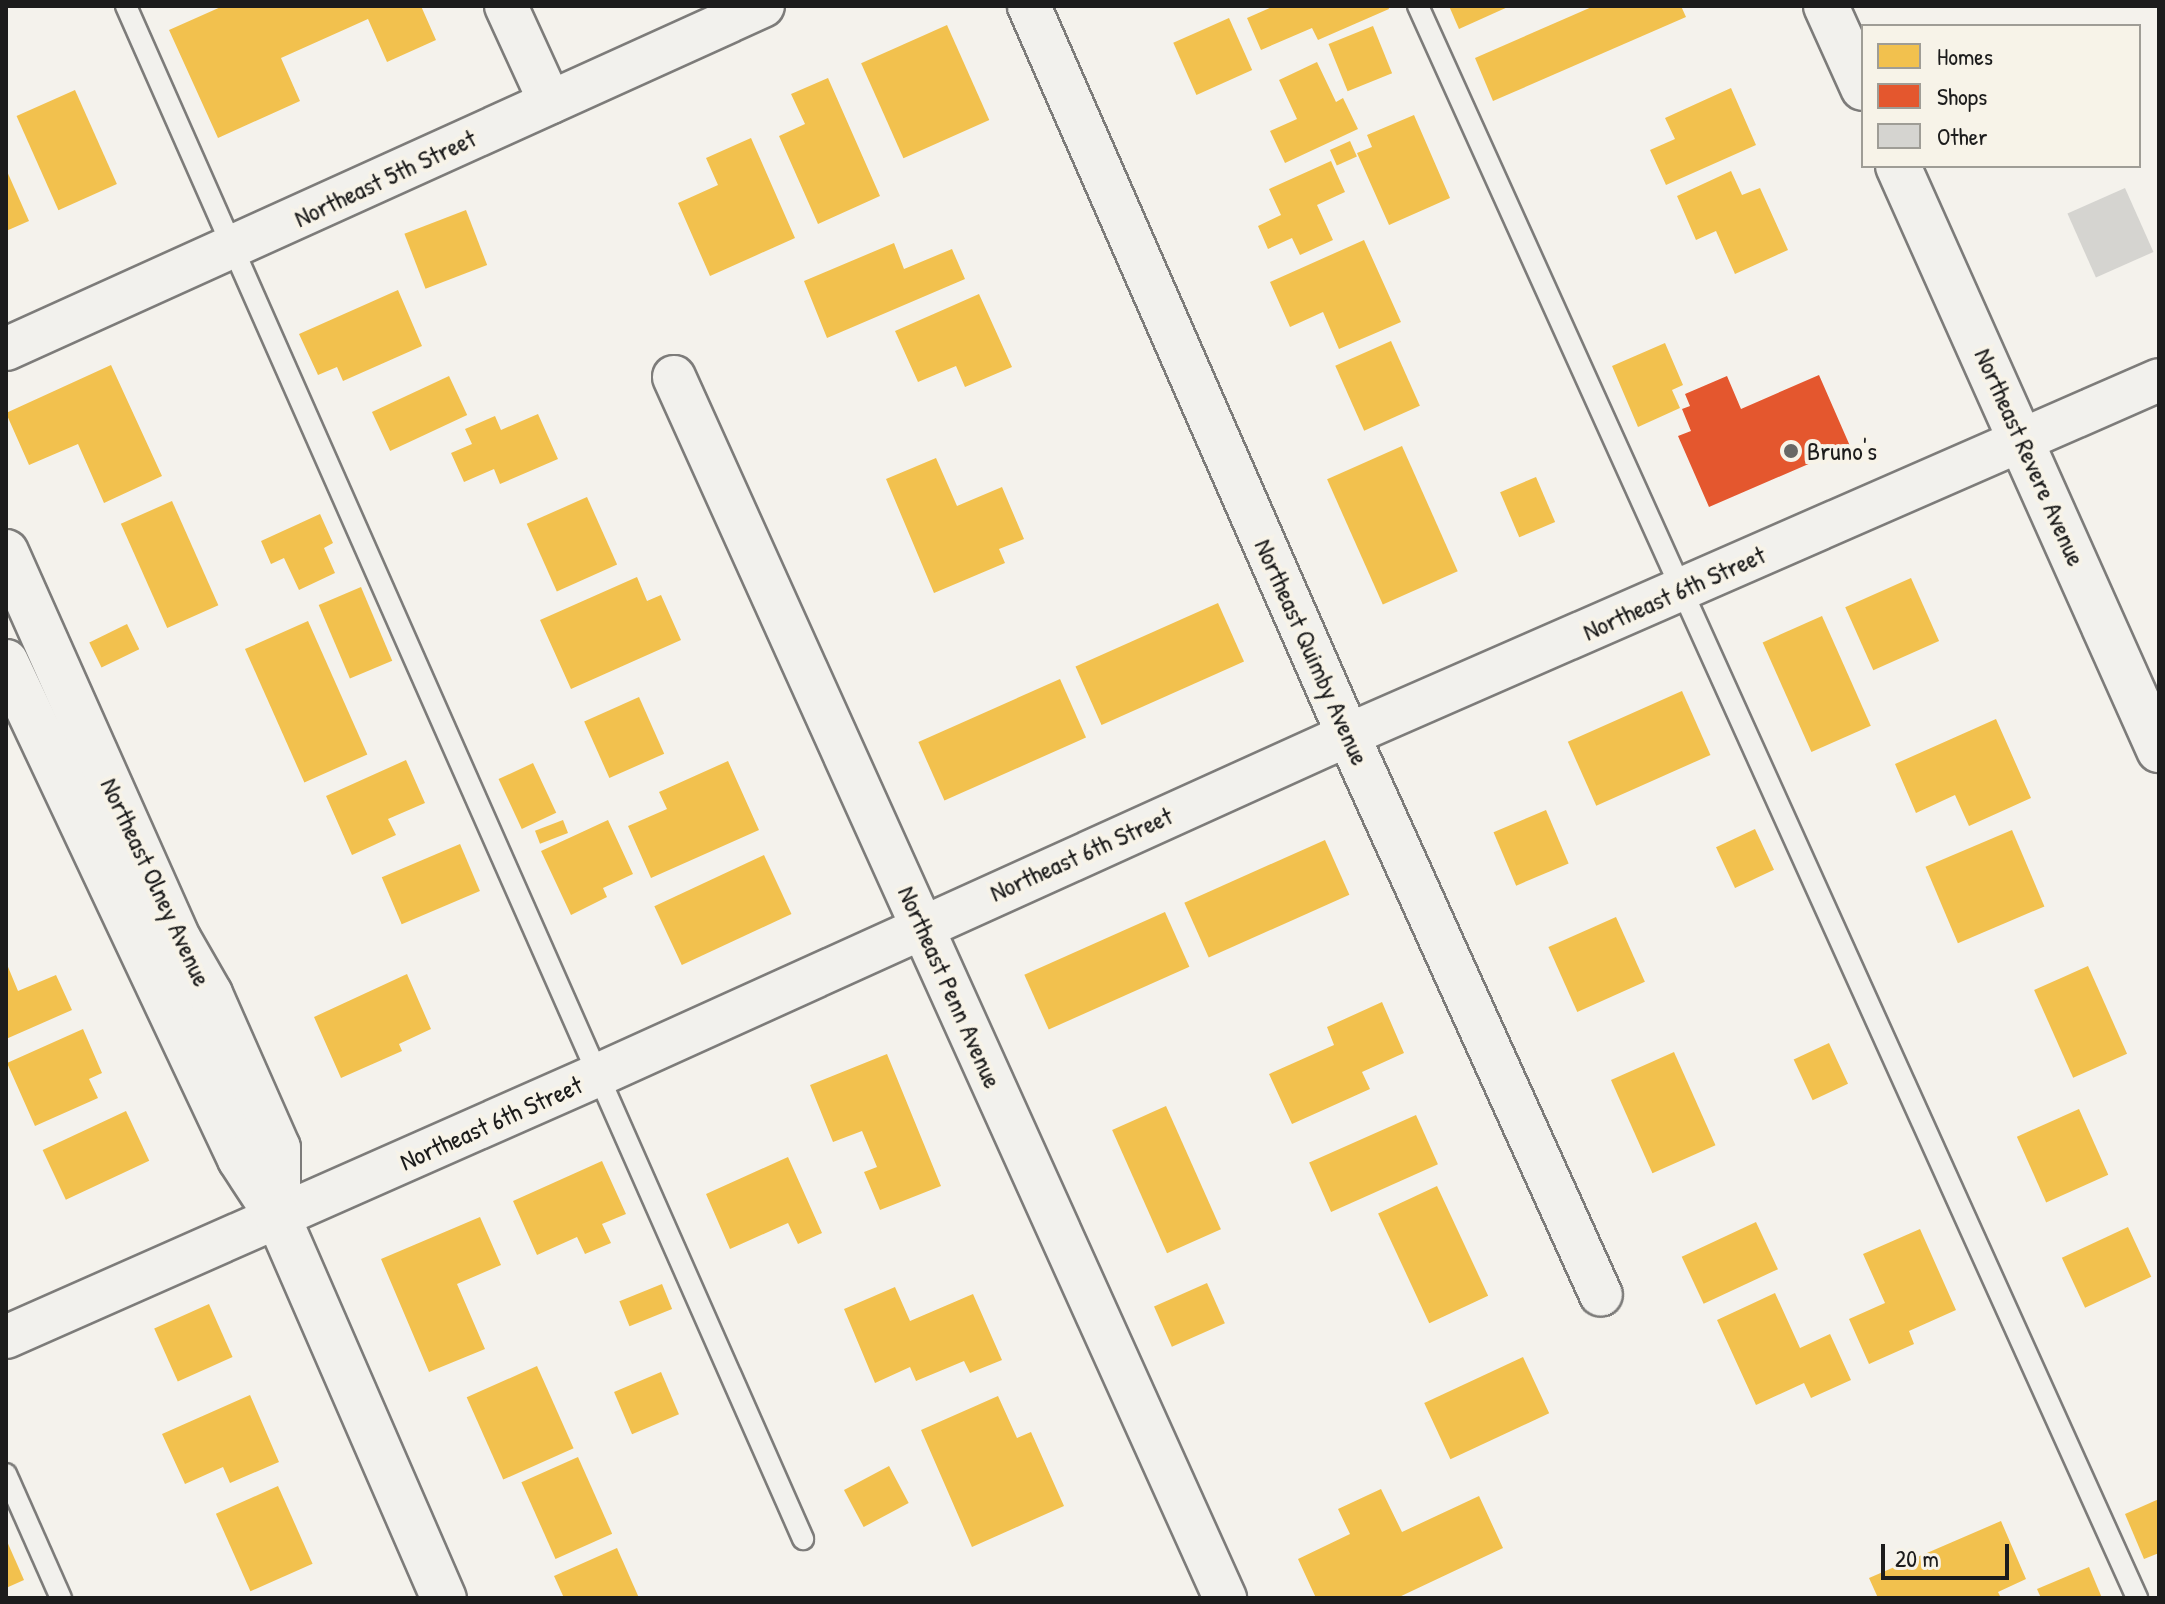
<!DOCTYPE html>
<html>
<head>
<meta charset="utf-8">
<style>
  body { margin:0 }
  #map { position:relative; width:2165px; height:1604px; overflow:hidden; background:#f4f2ec; font-family:"Patrick Hand",sans-serif }
  div>[style] { position:absolute }
  [style*='--x'] { left:calc(var(--x)*1px); top:calc(var(--y)*1px); width:calc(var(--w)*1px); rotate:calc(var(--a)*1deg) }
  .homes>* { inset:0; background:#f2c14e; transform-origin:0 0 }
  .shops>* { inset:0; background:#e4572e }
  .building>* { inset:0; background:#d5d4d0; transform-origin:0 0 }
  .roads { filter:drop-shadow(2px 0 #7d7c7a) drop-shadow(-2px 0 #7d7c7a) drop-shadow(0 2px #7d7c7a) drop-shadow(0 -2px #7d7c7a) }
  .lane>* { height:20px; margin:-10px; padding:0 10px; transform-origin:10px; border-radius:10px; background:#f2f1ed }
  .street>* { height:42px; margin:-21px; padding:0 21px; transform-origin:21px; border-radius:21px; background:#f2f1ed }
  .secondary>* { height:44px; margin:-22px; padding:0 22px; transform-origin:22px; border-radius:22px; background:#f2f1ed }
  .dots>* { width:22px; height:22px; translate:-50% -50%; box-sizing:border-box; border:4px solid #f7f3e8; border-radius:50% }
  span { translate:-50% -50%; white-space:nowrap; text-align:center; line-height:1.15; -webkit-text-stroke:8px #f7f3e8; paint-order:stroke }
  .street-label { font-size:26px; color:#1c1c1c }
  .poi-label { font-size:26px; color:#1c1c1c }
  .left { translate:0 -50%; text-align:left }
  .frame { position:absolute; inset:0; border:8px solid #1c1c1c; pointer-events:none }
  .legend { position:absolute; left:1861px; top:24px; width:280px; height:144px; box-sizing:border-box; background:#f7f3e8; border:2px solid #9f9d96; margin:0; padding:10px 14px; list-style:none; font-size:24px; color:#1c1c1c }
  .legend li { display:flex; align-items:center; gap:16px; height:40px }
  .legend b { width:40px; border:2px solid #9f9d96 }
  .scale { position:absolute; left:1881px; top:1544px; width:128px; height:36px; box-sizing:border-box; border:4px solid #1c1c1c; border-top:0; padding-left:10px; font-size:24px; line-height:28px; white-space:nowrap; color:#1c1c1c; -webkit-text-stroke:6px #f7f3e8; paint-order:stroke }
</style>
</head>
<body>
<div id="map">
  <div class="homes">
    <div style="clip-path:polygon(223px 6px,421px 6px,436px 40px,387px 62px,368px 19px,281px 58px,300px 101px,218px 138px,169px 30px)"></div>
    <div style="clip-path:polygon(1274px 6px,1388px 6px,1389px 9px,1318px 40px,1312px 28px,1261px 50px,1247px 18px)"></div>
    <div style="clip-path:polygon(1449px 6px,1510px 6px,1459px 29px)"></div>
    <div style="clip-path:polygon(1594px 6px,1681px 6px,1686px 17px,1493px 101px,1475px 58px)"></div>
    <div style="left:1229px;top:18px;width:57px;height:61px;rotate:66deg"></div>
    <div style="left:947px;top:25px;width:104px;height:94px;rotate:66deg"></div>
    <div style="left:1373px;top:26px;width:51px;height:48px;rotate:68deg"></div>
    <div style="clip-path:polygon(1317px 62px,1336px 102px,1343px 98px,1358px 129px,1285px 163px,1270px 131px,1297px 119px,1279px 80px)"></div>
    <div style="clip-path:polygon(828px 78px,880px 196px,818px 224px,779px 136px,805px 124px,791px 94px)"></div>
    <div style="clip-path:polygon(1731px 88px,1756px 145px,1666px 185px,1650px 150px,1675px 139px,1665px 118px)"></div>
    <div style="left:75px;top:90px;width:103px;height:64px;rotate:66deg"></div>
    <div style="clip-path:polygon(1414px 115px,1450px 198px,1389px 225px,1357px 153px,1372px 147px,1367px 135px)"></div>
    <div style="clip-path:polygon(751px 138px,795px 238px,710px 276px,678px 203px,718px 185px,706px 158px)"></div>
    <div style="left:1350px;top:141px;width:17px;height:22px;rotate:66deg"></div>
    <div style="clip-path:polygon(1331px 161px,1345px 192px,1317px 205px,1333px 240px,1300px 255px,1292px 238px,1268px 249px,1258px 226px,1281px 215px,1269px 189px)"></div>
    <div style="clip-path:polygon(6px 169px,29px 221px,6px 231px)"></div>
    <div style="clip-path:polygon(1731px 171px,1742px 195px,1760px 188px,1788px 250px,1735px 274px,1716px 231px,1696px 240px,1677px 196px)"></div>
    <div style="left:466px;top:210px;width:59px;height:66px;rotate:69deg"></div>
    <div style="clip-path:polygon(1364px 240px,1401px 322px,1339px 349px,1323px 312px,1290px 327px,1270px 282px)"></div>
    <div style="clip-path:polygon(894px 243px,904px 269px,952px 249px,965px 279px,827px 338px,804px 281px)"></div>
    <div style="clip-path:polygon(398px 290px,422px 346px,343px 381px,337px 367px,318px 375px,299px 334px)"></div>
    <div style="clip-path:polygon(979px 294px,1012px 367px,965px 387px,956px 366px,918px 382px,895px 331px)"></div>
    <div style="left:1391px;top:341px;width:71px;height:61px;rotate:66deg"></div>
    <div style="clip-path:polygon(1665px 343px,1683px 385px,1672px 390px,1680px 408px,1638px 427px,1612px 366px)"></div>
    <div style="clip-path:polygon(111px 365px,162px 476px,104px 503px,78px 444px,29px 465px,6px 413px)"></div>
    <div style="left:449px;top:376px;width:43px;height:85px;rotate:65deg"></div>
    <div style="clip-path:polygon(538px 414px,558px 459px,500px 484px,494px 469px,464px 482px,451px 453px,472px 444px,465px 429px,495px 416px,501px 430px)"></div>
    <div style="left:1402px;top:446px;width:137px;height:82px;rotate:66deg"></div>
    <div style="clip-path:polygon(936px 458px,957px 506px,1002px 487px,1024px 539px,999px 549px,1005px 563px,934px 593px,886px 479px)"></div>
    <div style="left:1536px;top:477px;width:49px;height:39px;rotate:67deg"></div>
    <div style="left:587px;top:497px;width:74px;height:66px;rotate:66deg"></div>
    <div style="left:172px;top:501px;width:114px;height:56px;rotate:66deg"></div>
    <div style="clip-path:polygon(320px 514px,333px 543px,324px 548px,335px 573px,299px 590px,284px 558px,271px 564px,261px 541px)"></div>
    <div style="clip-path:polygon(637px 577px,647px 601px,661px 595px,681px 640px,571px 689px,540px 620px)"></div>
    <div style="left:1911px;top:578px;width:69px;height:72px;rotate:66deg"></div>
    <div style="left:361px;top:587px;width:80px;height:46px;rotate:67deg"></div>
    <div style="left:1218px;top:603px;width:64px;height:156px;rotate:66deg"></div>
    <div style="left:1822px;top:616px;width:120px;height:65px;rotate:66deg"></div>
    <div style="left:308px;top:621px;width:146px;height:69px;rotate:66deg"></div>
    <div style="left:127px;top:624px;width:28px;height:42px;rotate:64deg"></div>
    <div style="left:1060px;top:679px;width:64px;height:155px;rotate:66deg"></div>
    <div style="left:1682px;top:691px;width:70px;height:125px;rotate:66deg"></div>
    <div style="left:639px;top:697px;width:62px;height:60px;rotate:66deg"></div>
    <div style="clip-path:polygon(1996px 719px,2031px 798px,1969px 826px,1955px 795px,1916px 813px,1895px 764px)"></div>
    <div style="clip-path:polygon(406px 760px,425px 803px,388px 819px,396px 835px,352px 855px,326px 796px)"></div>
    <div style="clip-path:polygon(728px 761px,759px 830px,651px 878px,628px 826px,667px 809px,659px 792px)"></div>
    <div style="left:533px;top:763px;width:55px;height:38px;rotate:65deg"></div>
    <div style="left:1546px;top:810px;width:58px;height:57px;rotate:67deg"></div>
    <div style="left:563px;top:820px;width:14px;height:30px;rotate:69deg"></div>
    <div style="clip-path:polygon(608px 820px,633px 874px,603px 888px,607px 897px,571px 915px,541px 851px)"></div>
    <div style="left:1755px;top:829px;width:45px;height:43px;rotate:65deg"></div>
    <div style="left:2012px;top:830px;width:83px;height:94px;rotate:67deg"></div>
    <div style="left:1325px;top:840px;width:60px;height:154px;rotate:66deg"></div>
    <div style="left:460px;top:844px;width:51px;height:85px;rotate:67deg"></div>
    <div style="left:764px;top:855px;width:65px;height:121px;rotate:65deg"></div>
    <div style="left:1165px;top:912px;width:60px;height:154px;rotate:66deg"></div>
    <div style="left:1616px;top:917px;width:71px;height:74px;rotate:66deg"></div>
    <div style="clip-path:polygon(6px 962px,18px 991px,56px 975px,72px 1010px,6px 1039px)"></div>
    <div style="left:2088px;top:966px;width:96px;height:59px;rotate:66deg"></div>
    <div style="clip-path:polygon(407px 974px,431px 1029px,399px 1044px,402px 1051px,341px 1078px,314px 1017px)"></div>
    <div style="clip-path:polygon(1382px 1002px,1404px 1053px,1362px 1072px,1370px 1089px,1292px 1124px,1269px 1074px,1334px 1045px,1327px 1027px)"></div>
    <div style="clip-path:polygon(83px 1029px,102px 1073px,89px 1079px,98px 1098px,35px 1126px,7px 1063px)"></div>
    <div style="left:1829px;top:1043px;width:45px;height:39px;rotate:65deg"></div>
    <div style="left:1674px;top:1052px;width:102px;height:69px;rotate:66deg"></div>
    <div style="clip-path:polygon(887px 1054px,941px 1186px,880px 1210px,864px 1172px,877px 1167px,862px 1131px,833px 1142px,810px 1085px)"></div>
    <div style="left:1166px;top:1106px;width:135px;height:59px;rotate:66deg"></div>
    <div style="left:2079px;top:1109px;width:72px;height:68px;rotate:66deg"></div>
    <div style="left:126px;top:1111px;width:55px;height:92px;rotate:65deg"></div>
    <div style="left:1416px;top:1115px;width:54px;height:117px;rotate:66deg"></div>
    <div style="clip-path:polygon(788px 1157px,822px 1233px,798px 1244px,788px 1223px,730px 1249px,706px 1194px)"></div>
    <div style="clip-path:polygon(602px 1161px,626px 1214px,602px 1224px,611px 1243px,585px 1254px,577px 1237px,537px 1255px,513px 1201px)"></div>
    <div style="left:1437px;top:1186px;width:121px;height:65px;rotate:65deg"></div>
    <div style="clip-path:polygon(480px 1217px,501px 1265px,457px 1284px,485px 1349px,429px 1372px,381px 1259px)"></div>
    <div style="left:1756px;top:1222px;width:52px;height:82px;rotate:65deg"></div>
    <div style="left:2128px;top:1227px;width:55px;height:73px;rotate:65deg"></div>
    <div style="clip-path:polygon(1920px 1229px,1956px 1310px,1909px 1331px,1914px 1344px,1869px 1364px,1849px 1319px,1885px 1303px,1863px 1254px)"></div>
    <div style="left:1207px;top:1283px;width:44px;height:58px;rotate:66deg"></div>
    <div style="left:662px;top:1284px;width:27px;height:46px;rotate:68deg"></div>
    <div style="clip-path:polygon(895px 1287px,910px 1321px,973px 1294px,1002px 1360px,970px 1373px,964px 1361px,916px 1381px,910px 1367px,875px 1383px,844px 1309px)"></div>
    <div style="clip-path:polygon(1775px 1293px,1800px 1348px,1830px 1334px,1851px 1380px,1811px 1398px,1804px 1383px,1756px 1405px,1717px 1320px)"></div>
    <div style="left:209px;top:1304px;width:58px;height:60px;rotate:66deg"></div>
    <div style="left:1523px;top:1357px;width:62px;height:109px;rotate:65deg"></div>
    <div style="left:537px;top:1366px;width:90px;height:77px;rotate:66deg"></div>
    <div style="left:661px;top:1372px;width:46px;height:51px;rotate:67deg"></div>
    <div style="clip-path:polygon(250px 1395px,279px 1462px,230px 1483px,223px 1467px,185px 1484px,162px 1434px)"></div>
    <div style="clip-path:polygon(998px 1396px,1017px 1438px,1031px 1432px,1064px 1506px,972px 1547px,921px 1430px)"></div>
    <div style="left:578px;top:1457px;width:84px;height:62px;rotate:66deg"></div>
    <div style="left:889px;top:1466px;width:42px;height:51px;rotate:62deg"></div>
    <div style="left:278px;top:1486px;width:85px;height:68px;rotate:66deg"></div>
    <div style="clip-path:polygon(1381px 1489px,1402px 1532px,1479px 1496px,1503px 1548px,1397px 1598px,1316px 1598px,1298px 1559px,1350px 1534px,1338px 1509px)"></div>
    <div style="clip-path:polygon(2159px 1499px,2159px 1553px,2144px 1559px,2125px 1514px)"></div>
    <div style="clip-path:polygon(2001px 1521px,2026px 1579px,1998px 1592px,2001px 1598px,1878px 1598px,1869px 1578px)"></div>
    <div style="clip-path:polygon(6px 1539px,24px 1580px,6px 1588px)"></div>
    <div style="clip-path:polygon(617px 1548px,639px 1598px,564px 1598px,554px 1576px)"></div>
    <div style="clip-path:polygon(2089px 1567px,2102px 1598px,2041px 1598px,2037px 1589px)"></div>
  </div>
  <div class="shops">
    <div style="clip-path:polygon(1819px 375px,1850px 446px,1709px 507px,1678px 436px,1691px 431px,1682px 409px,1690px 406px,1685px 394px,1727px 376px,1741px 409px)"></div>
  </div>
  <div class="building">
    <div style="left:2125px;top:188px;width:70px;height:63px;rotate:66deg"></div>
  </div>
  <div class="roads">
    <div class="lane">
      <div style="--x:126;--y:6;--w:1676;--a:66.17"></div>
      <div style="--x:1418;--y:6;--w:1747;--a:65.69"></div>
      <div style="--x:6;--y:1474;--w:136;--a:66.1"></div>
    </div>
    <div class="street">
      <div style="--x:506;--y:6;--w:106;--a:65.4"></div>
      <div style="--x:1029;--y:6;--w:796;--a:66.37"></div>
      <div style="--x:1348;--y:735;--w:614;--a:65.69"></div>
      <div style="--x:6;--y:349;--w:831;--a:-24.38"></div>
      <div style="--x:674;--y:377;--w:1340;--a:65.71"></div>
      <div style="--x:6;--y:1337;--w:647;--a:-23.87"></div>
      <div style="--x:598;--y:1075;--w:823;--a:-24.39"></div>
      <div style="--x:1348;--y:735;--w:885;--a:-23.64"></div>
    </div>
    <div class="secondary">
      <div style="--x:1826;--y:6;--w:90;--a:65.7"></div>
      <div style="--x:1898;--y:166;--w:640;--a:65.92"></div>
      <div style="--x:6;--y:552;--w:425;--a:66"></div>
      <div style="--x:179;--y:940;--w:62;--a:60.1"></div>
      <div style="--x:210;--y:994;--w:168;--a:66.2"></div>
      <div style="--x:278;--y:1148;--w:69;--a:90"></div>
      <div style="--x:6;--y:662;--w:549;--a:64.79"></div>
      <div style="--x:240;--y:1159;--w:69;--a:56.8"></div>
      <div style="--x:278;--y:1217;--w:416;--a:66.5"></div>
    </div>
  </div>
  <div class="dots">
    <div style="left:1791px;top:451px;background:#686765"></div>
  </div>
  <div class="street-label">
    <span style="left:385px;top:178px;rotate:-25deg">Northeast 5th Street</span>
    <span style="left:2030px;top:457px;rotate:66deg">Northeast Revere Avenue</span>
    <span style="left:1674px;top:593px;rotate:-24deg">Northeast 6th Street</span>
    <span style="left:1312px;top:652px;rotate:66deg">Northeast Quimby Avenue</span>
    <span style="left:1081px;top:854px;rotate:-24deg">Northeast 6th Street</span>
    <span style="left:156px;top:882px;rotate:65deg">Northeast Olney Avenue</span>
    <span style="left:950px;top:987px;rotate:66deg">Northeast Penn Avenue</span>
    <span style="left:491px;top:1123px;rotate:-24deg">Northeast 6th Street</span>
  </div>
  <div class="poi-label">
    <span class="left" style="left:1807px;top:451px">Bruno's</span>
  </div>
  <div class="frame"></div>
  <ul class="legend">
  <li><b style="height:22px;background:#f2c14e"></b>Homes</li>
  <li><b style="height:22px;background:#e4572e"></b>Shops</li>
  <li><b style="height:22px;background:#d5d4d0"></b>Other</li>
  </ul>
  <div class="scale">20 m</div>
</div>
</body>
</html>
